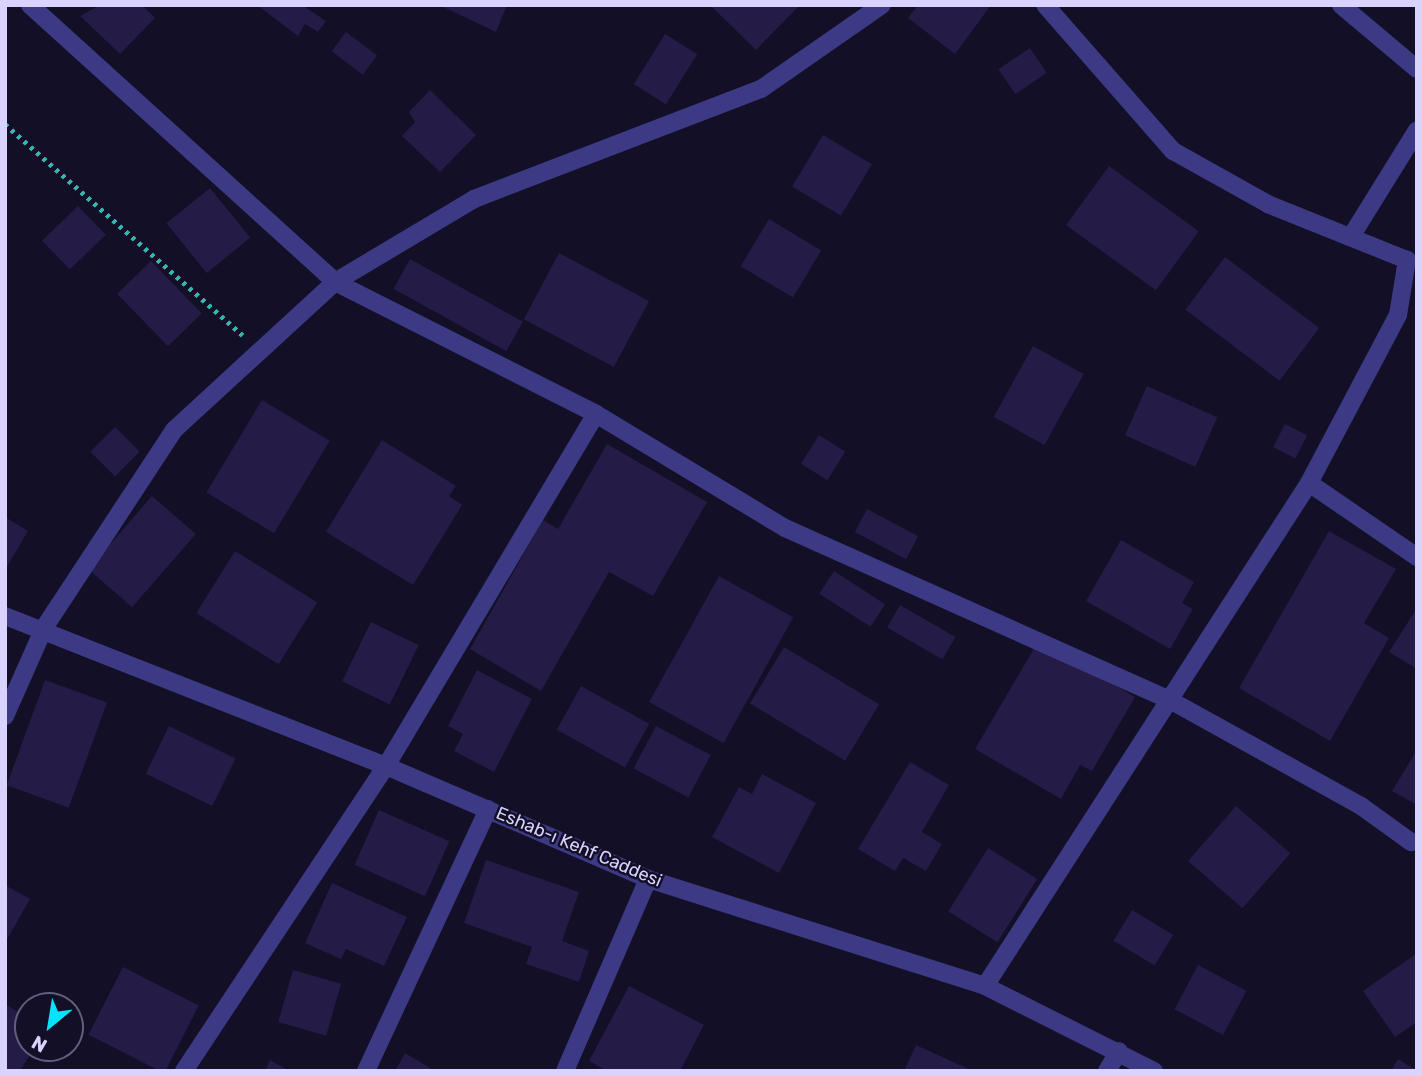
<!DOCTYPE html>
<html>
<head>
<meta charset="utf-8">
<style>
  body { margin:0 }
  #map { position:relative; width:1422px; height:1076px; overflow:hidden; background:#130f26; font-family:Rubik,sans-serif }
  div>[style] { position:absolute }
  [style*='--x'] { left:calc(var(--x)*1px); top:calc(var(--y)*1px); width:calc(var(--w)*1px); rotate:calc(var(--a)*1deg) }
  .building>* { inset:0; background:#241b47; transform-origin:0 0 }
  .path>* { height:4.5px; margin-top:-2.25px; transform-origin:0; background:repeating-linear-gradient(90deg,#2fb8b0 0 3.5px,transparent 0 8.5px) }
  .minor>* { height:18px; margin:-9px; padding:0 9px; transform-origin:9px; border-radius:9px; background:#3d3a85 }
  span { translate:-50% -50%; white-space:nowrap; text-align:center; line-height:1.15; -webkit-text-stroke:5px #130f26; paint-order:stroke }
  .street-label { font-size:18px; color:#d9d4ff }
  .frame { position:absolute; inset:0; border:7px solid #d9d4ff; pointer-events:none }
  .north { position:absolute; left:14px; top:992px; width:70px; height:70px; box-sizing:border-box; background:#130f26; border:2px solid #625e7d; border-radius:50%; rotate:210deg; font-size:19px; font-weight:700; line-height:28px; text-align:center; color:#d9d4ff }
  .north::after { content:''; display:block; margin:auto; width:24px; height:32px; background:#00e5ff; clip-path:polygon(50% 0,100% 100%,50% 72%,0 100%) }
</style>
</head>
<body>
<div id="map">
  <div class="building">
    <div style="clip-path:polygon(100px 5px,142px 5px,155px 18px,120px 54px,80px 16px)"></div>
    <div style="clip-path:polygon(257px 5px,302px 5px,326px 21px,318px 32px,305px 24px,298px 36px)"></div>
    <div style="clip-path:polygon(439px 5px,507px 5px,496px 32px)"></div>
    <div style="clip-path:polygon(710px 5px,800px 5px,756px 50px)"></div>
    <div style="clip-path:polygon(918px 5px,991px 5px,955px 54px,908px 18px)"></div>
    <div style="left:346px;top:32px;width:39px;height:24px;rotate:37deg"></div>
    <div style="left:665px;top:34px;width:38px;height:59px;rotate:32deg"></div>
    <div style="left:1030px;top:48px;width:30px;height:38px;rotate:56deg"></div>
    <div style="clip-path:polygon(430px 90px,476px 135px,440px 172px,402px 136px,415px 122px,409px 112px)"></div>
    <div style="left:823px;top:135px;width:57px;height:60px;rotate:31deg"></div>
    <div style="left:1109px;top:166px;width:111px;height:73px;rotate:36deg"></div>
    <div style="left:210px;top:188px;width:64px;height:56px;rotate:51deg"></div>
    <div style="left:78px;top:206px;width:40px;height:50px;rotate:46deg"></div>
    <div style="left:769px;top:219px;width:61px;height:55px;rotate:31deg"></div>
    <div style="left:559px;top:253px;width:102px;height:75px;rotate:28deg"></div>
    <div style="left:1225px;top:257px;width:118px;height:66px;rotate:37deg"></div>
    <div style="left:410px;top:259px;width:129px;height:34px;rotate:29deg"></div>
    <div style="left:151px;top:261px;width:73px;height:47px;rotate:46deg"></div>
    <div style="left:1033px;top:346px;width:58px;height:81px;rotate:29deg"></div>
    <div style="left:1147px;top:386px;width:77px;height:54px;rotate:24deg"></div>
    <div style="left:262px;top:400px;width:79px;height:108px;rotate:31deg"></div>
    <div style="left:1285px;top:424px;width:25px;height:26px;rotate:27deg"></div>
    <div style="left:115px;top:427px;width:35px;height:35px;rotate:45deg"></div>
    <div style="left:819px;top:435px;width:31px;height:34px;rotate:32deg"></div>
    <div style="clip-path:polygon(382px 440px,456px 486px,449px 496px,462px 505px,413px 585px,326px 532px)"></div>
    <div style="clip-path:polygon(607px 444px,707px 502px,653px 596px,609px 572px,541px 691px,470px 649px,543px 520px,558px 529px)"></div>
    <div style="left:152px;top:496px;width:58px;height:97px;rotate:41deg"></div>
    <div style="left:867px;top:509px;width:58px;height:26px;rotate:28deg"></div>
    <div style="clip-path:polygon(5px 517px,28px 531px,5px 570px)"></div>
    <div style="clip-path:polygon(1329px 531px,1396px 569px,1364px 623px,1389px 638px,1330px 741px,1239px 688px)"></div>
    <div style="clip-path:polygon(1121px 540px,1194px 582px,1182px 603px,1193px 609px,1170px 649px,1086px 601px)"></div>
    <div style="left:235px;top:551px;width:97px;height:73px;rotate:32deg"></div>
    <div style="left:834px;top:571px;width:61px;height:27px;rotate:33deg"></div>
    <div style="left:719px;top:576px;width:85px;height:144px;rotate:29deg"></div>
    <div style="left:900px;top:605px;width:64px;height:26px;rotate:30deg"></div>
    <div style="clip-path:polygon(1417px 608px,1417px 669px,1389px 652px)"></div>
    <div style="left:371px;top:622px;width:53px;height:66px;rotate:26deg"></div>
    <div style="clip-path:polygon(1039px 640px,1135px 697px,1092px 771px,1080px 765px,1061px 799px,975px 749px)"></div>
    <div style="left:784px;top:647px;width:111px;height:66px;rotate:31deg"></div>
    <div style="clip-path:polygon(477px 670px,532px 699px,494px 772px,454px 751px,463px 734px,448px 726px)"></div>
    <div style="left:45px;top:680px;width:66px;height:112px;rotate:20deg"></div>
    <div style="left:581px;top:686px;width:78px;height:50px;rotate:29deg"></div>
    <div style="left:169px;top:726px;width:74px;height:53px;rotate:26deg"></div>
    <div style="left:656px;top:726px;width:62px;height:48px;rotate:28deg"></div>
    <div style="clip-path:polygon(1417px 750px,1417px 805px,1392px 791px)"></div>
    <div style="clip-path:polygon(910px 762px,949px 785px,922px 832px,942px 844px,926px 871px,903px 858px,895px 871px,858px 849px)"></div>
    <div style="clip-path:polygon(762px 774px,816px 803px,779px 873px,712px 837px,739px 787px,752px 794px)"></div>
    <div style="left:1236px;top:806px;width:72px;height:73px;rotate:41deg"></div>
    <div style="left:379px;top:810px;width:77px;height:60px;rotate:24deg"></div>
    <div style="left:988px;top:848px;width:58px;height:75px;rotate:32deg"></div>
    <div style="clip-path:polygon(486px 860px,579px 892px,562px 941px,589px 951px,579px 982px,526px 964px,532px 947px,464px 923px)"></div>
    <div style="clip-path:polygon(332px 883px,407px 917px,384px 966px,346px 949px,341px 959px,305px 943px)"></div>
    <div style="clip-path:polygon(5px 885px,30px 899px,5px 943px)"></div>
    <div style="left:1132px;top:910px;width:48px;height:36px;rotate:31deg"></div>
    <div style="clip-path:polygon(1416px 954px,1417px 1022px,1395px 1037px,1363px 991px)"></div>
    <div style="left:1198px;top:965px;width:55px;height:50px;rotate:28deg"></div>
    <div style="left:123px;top:967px;width:85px;height:76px;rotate:27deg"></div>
    <div style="left:293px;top:970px;width:50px;height:54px;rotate:16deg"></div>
    <div style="clip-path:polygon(629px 986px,704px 1025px,680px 1071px,607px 1071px,589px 1061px)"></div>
    <div style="clip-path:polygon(5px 1004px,28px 1018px,28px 1048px,34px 1048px,20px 1071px,5px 1071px)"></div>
    <div style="clip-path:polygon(916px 1045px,973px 1071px,904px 1071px)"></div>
    <div style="clip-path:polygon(405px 1053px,435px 1071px,395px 1071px)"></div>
    <div style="clip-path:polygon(1398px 1059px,1417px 1071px,1391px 1071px)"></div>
    <div style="clip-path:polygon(270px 1060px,290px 1071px,265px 1071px)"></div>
  </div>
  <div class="path">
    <div style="--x:5;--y:124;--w:318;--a:41.6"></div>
  </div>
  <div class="minor">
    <div style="--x:30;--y:5;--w:412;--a:42.2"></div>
    <div style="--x:335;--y:282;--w:292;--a:26.8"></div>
    <div style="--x:596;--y:414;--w:221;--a:31.1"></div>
    <div style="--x:785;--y:528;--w:419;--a:24.1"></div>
    <div style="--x:1168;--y:699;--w:221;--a:29"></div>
    <div style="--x:1361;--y:806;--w:62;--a:35.8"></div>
    <div style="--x:1341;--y:5;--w:99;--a:40.1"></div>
    <div style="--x:1352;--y:235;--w:123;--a:-58.2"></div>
    <div style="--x:1309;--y:483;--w:131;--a:34.4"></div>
    <div style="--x:5;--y:616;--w:409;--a:21.5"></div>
    <div style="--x:386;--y:766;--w:285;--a:23.3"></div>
    <div style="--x:648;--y:879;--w:354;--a:17.6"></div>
    <div style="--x:985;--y:986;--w:189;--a:26.7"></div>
    <div style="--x:5;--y:716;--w:96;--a:-66.1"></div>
    <div style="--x:44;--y:628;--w:237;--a:-56.7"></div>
    <div style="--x:174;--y:430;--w:219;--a:-42.6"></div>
    <div style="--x:335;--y:282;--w:162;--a:-30.8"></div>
    <div style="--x:474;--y:199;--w:307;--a:-21"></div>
    <div style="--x:761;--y:89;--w:147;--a:-34.8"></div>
    <div style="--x:985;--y:986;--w:598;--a:-57.21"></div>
    <div style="--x:1309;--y:483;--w:190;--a:-62.1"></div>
    <div style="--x:1398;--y:315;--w:56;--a:-80.7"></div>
    <div style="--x:1407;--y:260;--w:150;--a:-158.1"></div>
    <div style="--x:1268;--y:204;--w:109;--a:-150.8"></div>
    <div style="--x:1173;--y:151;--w:194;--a:-131.2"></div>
    <div style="--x:184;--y:1071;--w:366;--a:-56.5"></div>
    <div style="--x:386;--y:766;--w:410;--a:-59.2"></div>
    <div style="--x:366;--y:1071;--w:289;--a:-65"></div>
    <div style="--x:565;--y:1071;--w:209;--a:-66.6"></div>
    <div style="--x:1107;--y:1071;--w:23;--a:-59"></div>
  </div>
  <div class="street-label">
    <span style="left:579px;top:847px;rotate:23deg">Eshab-ı Kehf Caddesi</span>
  </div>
  <div class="frame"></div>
  <div class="north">N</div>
</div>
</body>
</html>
